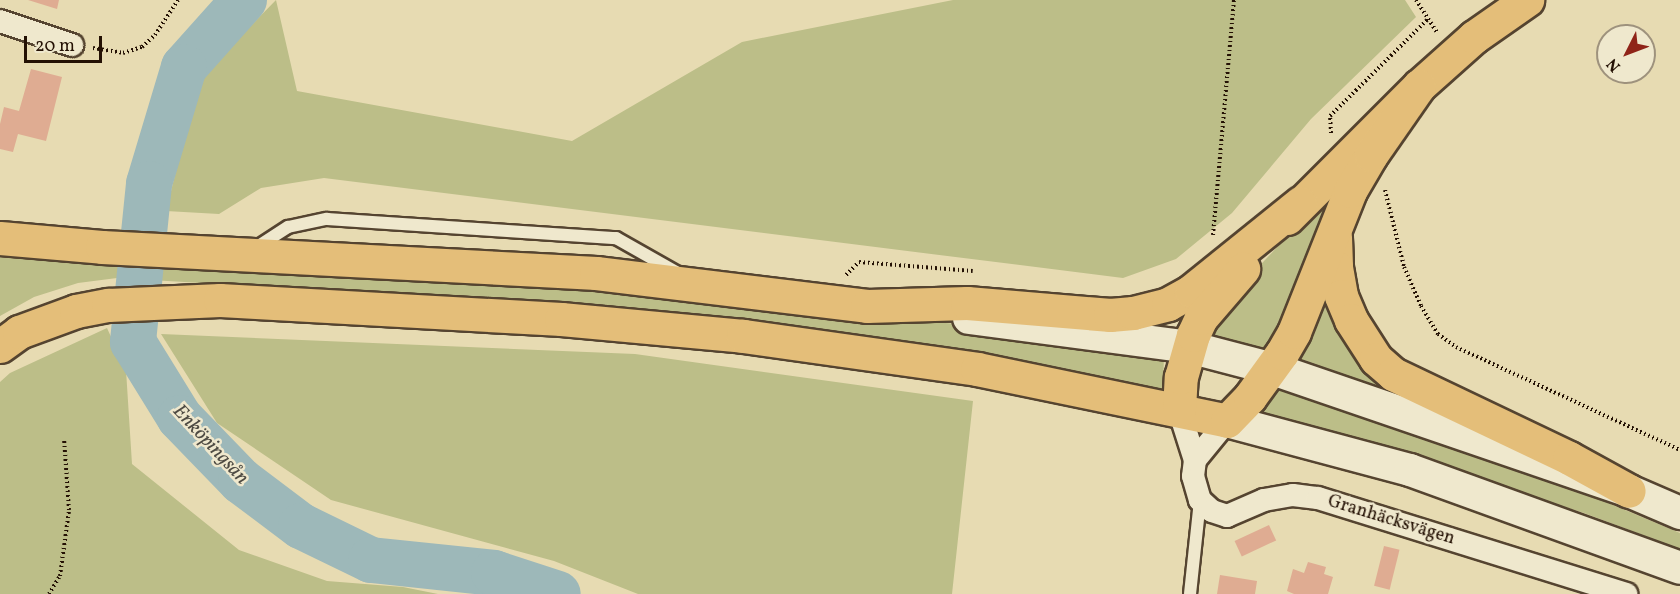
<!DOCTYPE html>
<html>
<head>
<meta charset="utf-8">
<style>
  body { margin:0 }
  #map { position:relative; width:1680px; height:594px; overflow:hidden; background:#e7dbb2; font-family:Vollkorn,serif }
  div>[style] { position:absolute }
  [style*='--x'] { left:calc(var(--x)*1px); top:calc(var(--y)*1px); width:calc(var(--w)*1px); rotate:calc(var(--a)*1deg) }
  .green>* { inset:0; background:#bcbe88 }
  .river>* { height:46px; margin:-23px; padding:0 23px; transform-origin:23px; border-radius:23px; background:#9db8b9 }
  .building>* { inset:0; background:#dfac92; transform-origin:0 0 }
  .path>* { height:4px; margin-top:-2px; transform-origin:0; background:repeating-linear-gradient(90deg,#241104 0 1.5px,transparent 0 4.5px) }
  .roads { filter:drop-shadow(2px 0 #554430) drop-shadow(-2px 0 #554430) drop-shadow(0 2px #554430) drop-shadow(0 -2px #554430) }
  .service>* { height:12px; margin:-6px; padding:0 6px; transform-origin:6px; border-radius:6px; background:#efe8cd }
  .minor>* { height:22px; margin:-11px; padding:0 11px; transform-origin:11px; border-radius:11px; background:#efe8cd }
  .secondary>* { height:32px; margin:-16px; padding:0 16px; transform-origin:16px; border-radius:16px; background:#efe8cd }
  .primary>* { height:33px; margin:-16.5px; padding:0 16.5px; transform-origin:16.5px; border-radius:16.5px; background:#e4be79 }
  span { translate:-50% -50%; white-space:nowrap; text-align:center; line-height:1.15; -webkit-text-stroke:5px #efe8cd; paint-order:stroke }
  .street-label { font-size:18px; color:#241104 }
  .water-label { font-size:20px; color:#4e4b43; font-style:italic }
  .north { position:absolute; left:1596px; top:24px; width:60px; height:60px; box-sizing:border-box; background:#efe8cd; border:2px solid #9e927d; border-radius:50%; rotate:228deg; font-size:16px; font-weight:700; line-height:24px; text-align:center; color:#241104 }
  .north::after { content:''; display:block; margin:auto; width:21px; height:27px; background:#8f2418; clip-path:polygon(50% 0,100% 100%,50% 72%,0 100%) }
  .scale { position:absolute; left:24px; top:36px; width:78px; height:27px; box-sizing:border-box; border:3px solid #241104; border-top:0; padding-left:8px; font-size:18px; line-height:21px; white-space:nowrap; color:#241104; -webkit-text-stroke:4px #efe8cd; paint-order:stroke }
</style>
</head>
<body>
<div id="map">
  <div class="green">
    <div style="clip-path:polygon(276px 0,297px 91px,572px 141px,742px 42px,953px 0,1405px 0,1416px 17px,1311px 119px,1232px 213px,1176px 259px,1123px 278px,324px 178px,261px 188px,219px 214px,166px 211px,199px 79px)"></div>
    <div style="clip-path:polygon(1328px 193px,1331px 195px,1287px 319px,1264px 353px,1211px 335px,1214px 318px,1234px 293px)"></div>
    <div style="clip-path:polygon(0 257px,638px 294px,1043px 332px,1164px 355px,1163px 391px,938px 347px,791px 325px,647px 309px,117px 278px,78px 283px,34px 297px,0 316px)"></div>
    <div style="clip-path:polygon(1324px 283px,1395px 391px,1295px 360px)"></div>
    <div style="clip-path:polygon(107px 328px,126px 370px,132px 464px,239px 550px,327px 581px,403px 587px,438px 594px,0 594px,0 382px,10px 373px)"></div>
    <div style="clip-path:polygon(161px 334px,635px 354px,973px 401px,952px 594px,638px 594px,554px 561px,331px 500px,217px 423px)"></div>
    <div style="clip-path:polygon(1282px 383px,1491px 454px,1680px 533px,1680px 549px,1584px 513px,1414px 459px,1254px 415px)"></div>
  </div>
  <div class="river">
    <div style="--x:244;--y:0;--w:90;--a:131.8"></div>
    <div style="--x:184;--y:67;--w:122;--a:106.7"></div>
    <div style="--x:149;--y:184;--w:159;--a:95.8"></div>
    <div style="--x:133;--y:342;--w:89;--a:58.3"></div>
    <div style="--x:180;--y:418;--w:88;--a:45.9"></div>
    <div style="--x:241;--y:481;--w:75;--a:36.9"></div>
    <div style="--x:301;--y:526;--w:78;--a:25.9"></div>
    <div style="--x:371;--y:560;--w:124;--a:6"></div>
    <div style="--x:494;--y:573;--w:67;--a:18.2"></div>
  </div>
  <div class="building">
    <div style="clip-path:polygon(28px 0,59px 0,57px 9px)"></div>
    <div style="clip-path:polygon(31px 69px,62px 77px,46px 141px,18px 134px,13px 152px,0 149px,0 124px,4px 107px,19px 111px)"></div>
    <div style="left:1269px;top:525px;width:17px;height:38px;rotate:65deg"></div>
    <div style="left:1384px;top:546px;width:16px;height:41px;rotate:14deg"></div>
    <div style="clip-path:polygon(1308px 562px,1326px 567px,1324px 574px,1333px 577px,1328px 594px,1294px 594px,1287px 591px,1293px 569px,1304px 573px)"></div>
    <div style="clip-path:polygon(1220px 575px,1257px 581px,1255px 594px,1217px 594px)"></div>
  </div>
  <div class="path">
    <div style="--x:1416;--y:0;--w:38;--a:57"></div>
    <div style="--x:93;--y:48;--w:30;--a:9"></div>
    <div style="--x:123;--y:53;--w:20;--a:-18"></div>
    <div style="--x:142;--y:47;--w:18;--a:-43"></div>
    <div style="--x:155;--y:35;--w:42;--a:-56.7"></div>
    <div style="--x:1331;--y:133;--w:17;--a:-93"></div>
    <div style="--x:1330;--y:116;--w:138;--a:-44.7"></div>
    <div style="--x:1385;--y:190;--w:79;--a:76.1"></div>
    <div style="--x:1404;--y:267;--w:43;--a:66.4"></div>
    <div style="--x:1421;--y:306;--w:33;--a:59"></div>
    <div style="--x:1438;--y:334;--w:22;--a:36"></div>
    <div style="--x:1456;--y:347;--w:247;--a:24.7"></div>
    <div style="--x:1213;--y:235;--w:236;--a:-84.9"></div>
    <div style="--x:846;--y:275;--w:18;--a:-45"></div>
    <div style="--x:859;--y:262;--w:114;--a:4.5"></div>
    <div style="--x:49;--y:594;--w:21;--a:-59"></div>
    <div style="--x:60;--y:576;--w:67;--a:-82.2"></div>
    <div style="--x:69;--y:510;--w:72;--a:-94"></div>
  </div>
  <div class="roads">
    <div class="service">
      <div style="--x:257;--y:247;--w:37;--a:-33"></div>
      <div style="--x:288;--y:227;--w:40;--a:-12"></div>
      <div style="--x:327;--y:219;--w:290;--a:3.8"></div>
      <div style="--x:616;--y:238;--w:69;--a:29.5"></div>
      <div style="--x:1190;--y:594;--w:95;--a:-83.9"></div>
    </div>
    <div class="minor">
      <div style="--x:0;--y:21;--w:76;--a:18.4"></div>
      <div style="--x:1179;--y:410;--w:52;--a:72.3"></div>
      <div style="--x:1195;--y:460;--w:16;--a:97"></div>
      <div style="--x:1193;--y:476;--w:25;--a:74"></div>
      <div style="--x:1200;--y:500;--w:16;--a:43"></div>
      <div style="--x:1212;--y:511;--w:16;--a:18"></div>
      <div style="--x:1227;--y:516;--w:40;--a:-23.4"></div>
      <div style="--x:1264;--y:500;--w:29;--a:-10"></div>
      <div style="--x:1293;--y:495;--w:25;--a:7"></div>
      <div style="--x:1318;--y:498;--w:323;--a:17.3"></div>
      <div style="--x:1195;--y:460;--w:50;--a:-50.6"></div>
    </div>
    <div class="secondary">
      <div style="--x:969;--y:318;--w:222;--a:7.5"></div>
      <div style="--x:1189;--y:347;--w:87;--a:14.7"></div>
      <div style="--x:1273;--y:369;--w:376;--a:18.9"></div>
      <div style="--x:1629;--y:491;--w:56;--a:23.3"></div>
      <div style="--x:1227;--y:421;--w:189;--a:15"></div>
      <div style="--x:1410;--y:470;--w:287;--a:19.9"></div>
    </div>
    <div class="primary">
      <div style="--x:1287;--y:218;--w:187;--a:-45"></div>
      <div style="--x:1419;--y:86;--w:74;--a:-41.7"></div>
      <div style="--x:1474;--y:37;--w:65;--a:-34.9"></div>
      <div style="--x:1335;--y:237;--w:30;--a:88"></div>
      <div style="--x:1336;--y:267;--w:29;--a:80"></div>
      <div style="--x:1341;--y:296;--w:26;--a:67"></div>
      <div style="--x:1351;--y:320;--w:46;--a:57.3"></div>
      <div style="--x:1376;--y:359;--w:23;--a:41"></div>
      <div style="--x:1393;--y:374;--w:195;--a:25.5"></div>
      <div style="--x:1569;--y:458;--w:68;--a:28.8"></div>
      <div style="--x:0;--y:238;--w:102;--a:5"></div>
      <div style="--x:102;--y:247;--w:495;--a:3"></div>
      <div style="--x:596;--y:273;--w:273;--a:6.9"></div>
      <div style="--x:867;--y:306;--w:100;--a:-1.7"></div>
      <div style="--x:967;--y:303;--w:144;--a:4.8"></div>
      <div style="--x:1110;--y:315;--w:23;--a:-5"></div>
      <div style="--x:1133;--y:313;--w:36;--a:-14"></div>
      <div style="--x:1168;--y:304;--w:26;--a:-29"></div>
      <div style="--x:1191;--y:291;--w:140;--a:-38.9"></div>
      <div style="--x:0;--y:346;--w:24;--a:-36"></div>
      <div style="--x:19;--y:332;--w:61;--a:-20.2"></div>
      <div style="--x:76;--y:311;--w:33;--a:-11"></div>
      <div style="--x:108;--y:305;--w:112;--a:-2.6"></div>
      <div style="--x:220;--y:300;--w:342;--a:3.2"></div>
      <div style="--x:561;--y:319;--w:183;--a:5.3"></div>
      <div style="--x:743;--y:336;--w:236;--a:8"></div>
      <div style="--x:977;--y:369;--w:255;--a:11.7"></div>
      <div style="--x:1227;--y:421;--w:33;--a:-46"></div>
      <div style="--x:1250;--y:397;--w:54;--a:-54"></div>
      <div style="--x:1282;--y:353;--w:24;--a:-60"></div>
      <div style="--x:1294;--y:332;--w:152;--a:-68.3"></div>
      <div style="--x:1350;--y:191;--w:42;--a:-59.7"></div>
      <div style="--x:1371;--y:155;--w:84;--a:-55.2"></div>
      <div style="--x:1179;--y:410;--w:33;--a:-87"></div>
      <div style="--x:1181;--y:377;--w:44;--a:-74.1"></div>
      <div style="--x:1193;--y:335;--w:19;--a:-65"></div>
      <div style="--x:1201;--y:318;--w:65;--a:-49.4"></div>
    </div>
  </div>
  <div class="street-label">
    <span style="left:1391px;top:521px;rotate:17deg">Granhäcksvägen</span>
  </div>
  <div class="water-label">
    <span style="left:210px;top:445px;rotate:47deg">Enköpingsån</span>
  </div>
  <div class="north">N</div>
  <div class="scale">20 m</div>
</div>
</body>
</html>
